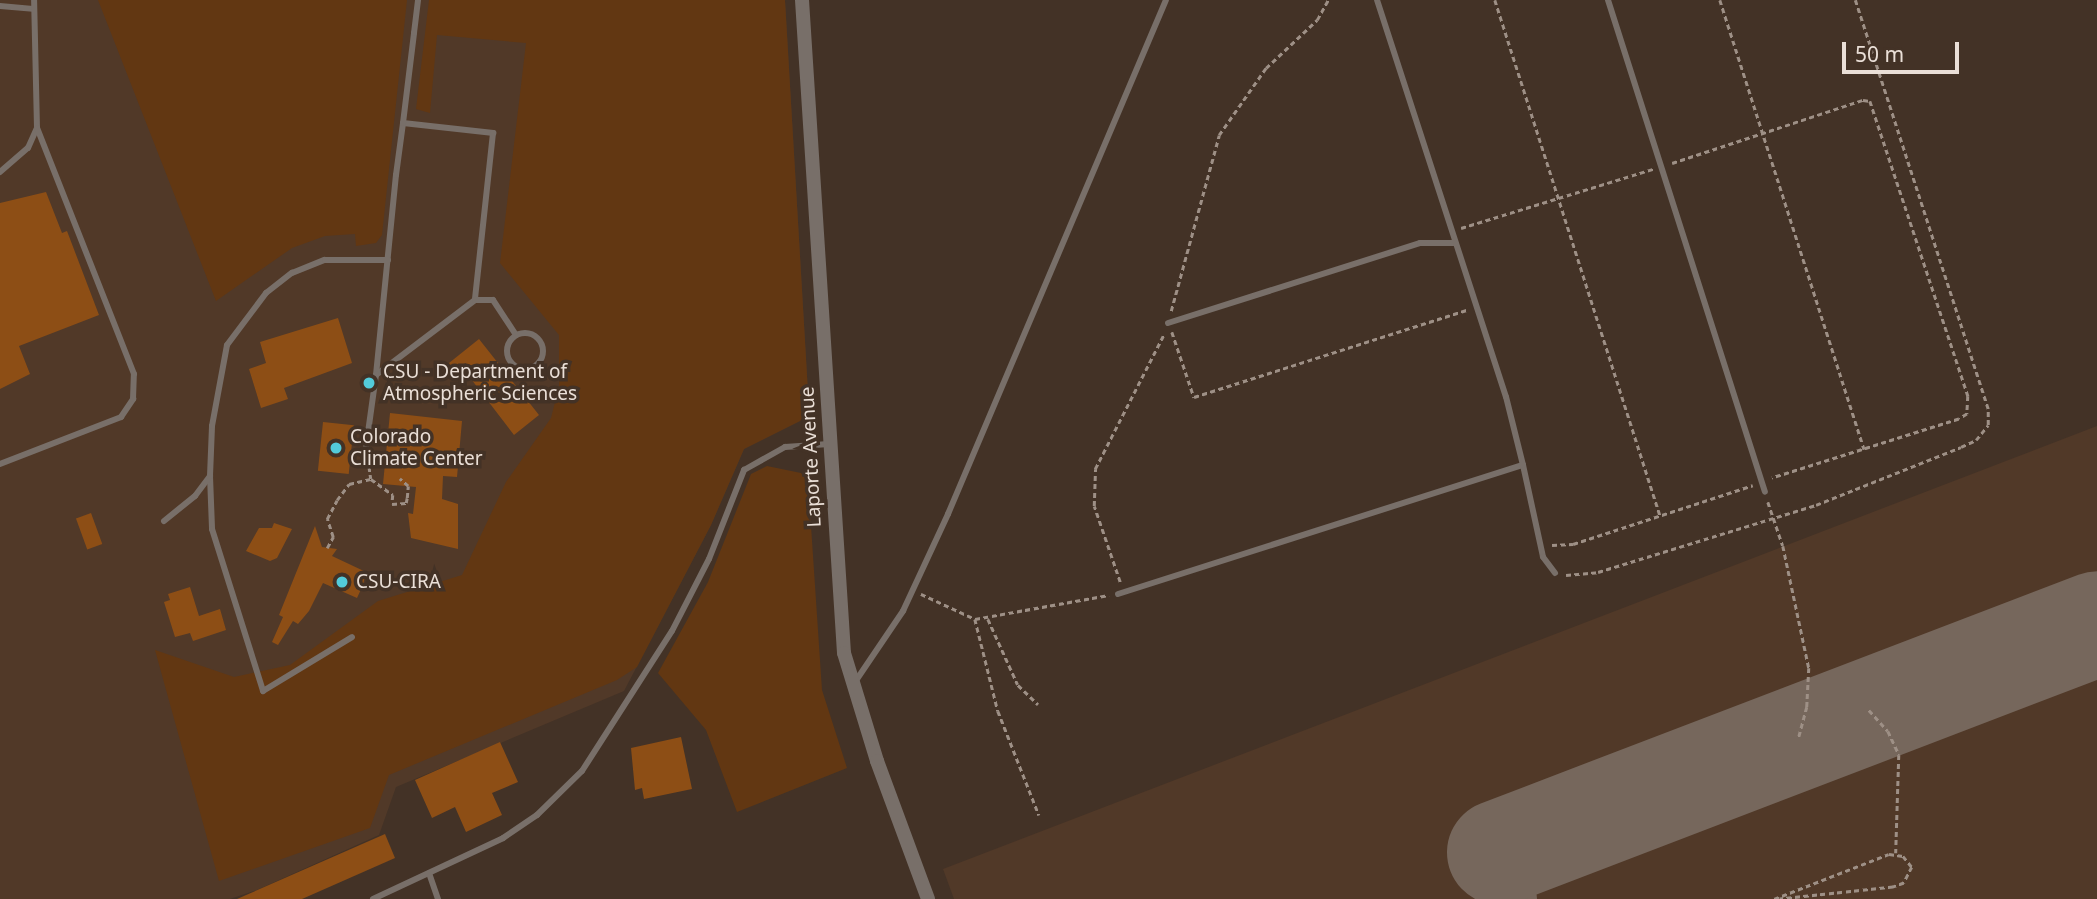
<!DOCTYPE html>
<html>
<head>
<meta charset="utf-8">
<style>
  body { margin:0 }
  #map { position:relative; width:2097px; height:899px; overflow:hidden; background:#433226; font-family:"Noto Sans",sans-serif }
  div>[style] { position:absolute }
  [style*='--x'] { left:calc(var(--x)*1px); top:calc(var(--y)*1px); width:calc(var(--w)*1px); rotate:calc(var(--a)*1deg) }
  .built>* { inset:0; background:#513928 }
  .green>* { inset:0; background:#623712 }
  .taxiway>* { height:42px; margin:-21px; padding:0 21px; transform-origin:21px; border-radius:21px; background:#76675c }
  .runway>* { height:105px; margin:-52.5px; padding:0 52.5px; transform-origin:52.5px; border-radius:52.5px; background:#76675c }
  .building>* { inset:0; background:#8d4e15; transform-origin:0 0 }
  .path>* { height:2.5px; margin-top:-1.25px; transform-origin:0; background:repeating-linear-gradient(90deg,#9e9086 0 5px,transparent 0 8.5px) }
  .service>* { height:6px; margin:-3px; padding:0 3px; transform-origin:3px; border-radius:3px; background:#786f69 }
  .service>.ring { margin:-3px; padding:0; box-sizing:content-box; background:none; border:6px solid #786f69; border-radius:50% }
  .tertiary>* { height:14px; margin:-7px; padding:0 7px; transform-origin:7px; border-radius:7px; background:#786f69 }
  .dots>* { width:19px; height:19px; translate:-50% -50%; box-sizing:border-box; border:4px solid #433226; border-radius:50% }
  span { translate:-50% -50%; white-space:nowrap; text-align:center; line-height:1.15; -webkit-text-stroke:7px #433226; paint-order:stroke }
  .poi-label { font-size:19px; color:#eadfd7 }
  .left { translate:0 -50%; text-align:left }
  .street-label { font-size:19px; color:#eadfd7 }
  .scale { position:absolute; left:1842px; top:42px; width:117px; height:32px; box-sizing:border-box; border:4px solid #eadfd7; border-top:0; padding-left:9px; font-size:21px; line-height:24px; white-space:nowrap; color:#eadfd7; -webkit-text-stroke:5px #433226; paint-order:stroke }
</style>
</head>
<body>
<div id="map">
  <div class="built">
    <div style="clip-path:polygon(0 0,785px 0,809px 409px,800px 421px,744px 449px,711px 525px,624px 691px,396px 787px,379px 835px,257px 890px,230px 899px,0 899px)"></div>
    <div style="clip-path:polygon(2097px 426px,2097px 899px,954px 899px,943px 869px)"></div>
  </div>
  <div class="green">
    <div style="clip-path:polygon(98px 0,407px 0,382px 235px,376px 243px,356px 246px,355px 234px,325px 236px,292px 248px,216px 301px)"></div>
    <div style="clip-path:polygon(429px 0,785px 0,809px 409px,800px 421px,744px 449px,711px 525px,637px 667px,617px 680px,389px 775px,370px 828px,219px 881px,155px 650px,234px 677px,290px 665px,378px 601px,462px 575px,506px 482px,551px 418px,559px 386px,559px 335px,500px 263px,526px 43px,437px 35px,430px 113px,416px 109px)"></div>
    <div style="clip-path:polygon(767px 466px,801px 473px,808px 481px,822px 690px,847px 768px,737px 812px,706px 730px,658px 673px,708px 582px,751px 474px)"></div>
  </div>
  <div class="taxiway">
    <div style="--x:1499;--y:852;--w:50;--a:70.1"></div>
  </div>
  <div class="runway">
    <div style="--x:1499;--y:852;--w:640;--a:-20.95"></div>
  </div>
  <div class="building">
    <div style="clip-path:polygon(46px 192px,62px 233px,67px 231px,99px 315px,19px 346px,30px 374px,0 389px,0 203px)"></div>
    <div style="clip-path:polygon(338px 318px,352px 363px,284px 388px,288px 399px,261px 408px,249px 369px,266px 363px,260px 342px)"></div>
    <div style="clip-path:polygon(479px 339px,539px 415px,514px 435px,468px 375px,462px 380px,449px 363px)"></div>
    <div style="clip-path:polygon(390px 413px,462px 421px,457px 477px,443px 476px,442px 499px,458px 504px,458px 549px,411px 538px,408px 513px,413px 514px,416px 487px,383px 484px)"></div>
    <div style="left:323px;top:422px;width:31px;height:49px;rotate:6deg"></div>
    <div style="left:91px;top:513px;width:33px;height:16px;rotate:70deg"></div>
    <div style="clip-path:polygon(274px 523px,292px 529px,277px 558px,270px 561px,246px 551px,259px 528px,272px 528px)"></div>
    <div style="clip-path:polygon(315px 526px,322px 547px,337px 549px,332px 556px,366px 572px,363px 585px,357px 598px,323px 583px,309px 611px,298px 624px,293px 621px,278px 645px,272px 642px,283px 617px,279px 615px)"></div>
    <div style="clip-path:polygon(190px 587px,199px 616px,220px 609px,226px 630px,193px 641px,190px 633px,175px 637px,164px 602px,170px 600px,168px 594px)"></div>
    <div style="clip-path:polygon(681px 737px,692px 789px,644px 799px,642px 788px,635px 790px,631px 748px)"></div>
    <div style="clip-path:polygon(500px 742px,518px 782px,492px 793px,502px 815px,466px 832px,455px 807px,432px 818px,415px 780px)"></div>
    <div style="clip-path:polygon(385px 834px,395px 858px,302px 899px,237px 899px)"></div>
  </div>
  <div class="path">
    <div style="--x:1495;--y:0;--w:541;--a:72.24"></div>
    <div style="--x:1720;--y:0;--w:472;--a:72.2"></div>
    <div style="--x:1672;--y:163;--w:201;--a:-18.3"></div>
    <div style="--x:1863;--y:100;--w:7;--a:8"></div>
    <div style="--x:1870;--y:101;--w:311;--a:71.6"></div>
    <div style="--x:1968;--y:396;--w:18;--a:93"></div>
    <div style="--x:1967;--y:414;--w:9;--a:148"></div>
    <div style="--x:1959;--y:419;--w:196;--a:162.5"></div>
    <div style="--x:1461;--y:228;--w:201;--a:-17.1"></div>
    <div style="--x:1171;--y:311;--w:182;--a:-74.7"></div>
    <div style="--x:1219;--y:135;--w:82;--a:-55"></div>
    <div style="--x:1266;--y:68;--w:70;--a:-43.3"></div>
    <div style="--x:1317;--y:20;--w:23;--a:-61"></div>
    <div style="--x:1172;--y:332;--w:69;--a:71.3"></div>
    <div style="--x:1194;--y:397;--w:286;--a:-17.7"></div>
    <div style="--x:368;--y:458;--w:21;--a:82"></div>
    <div style="--x:371;--y:479;--w:27;--a:36"></div>
    <div style="--x:393;--y:495;--w:9;--a:96"></div>
    <div style="--x:392;--y:504;--w:14;--a:-4"></div>
    <div style="--x:406;--y:503;--w:5;--a:-79"></div>
    <div style="--x:407;--y:498;--w:12;--a:-85"></div>
    <div style="--x:408;--y:486;--w:11;--a:-139"></div>
    <div style="--x:1768;--y:502;--w:46;--a:71.2"></div>
    <div style="--x:1783;--y:546;--w:125;--a:78"></div>
    <div style="--x:1809;--y:668;--w:39;--a:93"></div>
    <div style="--x:1807;--y:707;--w:31;--a:105"></div>
    <div style="--x:1552;--y:545;--w:21;--a:-3"></div>
    <div style="--x:1573;--y:544;--w:189;--a:-18.1"></div>
    <div style="--x:327;--y:548;--w:13;--a:-61"></div>
    <div style="--x:333;--y:537;--w:19;--a:-108"></div>
    <div style="--x:327;--y:519;--w:21;--a:-62"></div>
    <div style="--x:337;--y:500;--w:20;--a:-53"></div>
    <div style="--x:349;--y:484;--w:23;--a:-13"></div>
    <div style="--x:1566;--y:575;--w:32;--a:-5"></div>
    <div style="--x:1598;--y:572;--w:228;--a:-17.1"></div>
    <div style="--x:1816;--y:505;--w:156;--a:-21.8"></div>
    <div style="--x:1961;--y:447;--w:17;--a:-25"></div>
    <div style="--x:1976;--y:440;--w:19;--a:-51"></div>
    <div style="--x:1988;--y:425;--w:16;--a:-90"></div>
    <div style="--x:1988;--y:409;--w:430;--a:-108"></div>
    <div style="--x:1120;--y:582;--w:80;--a:-108.9"></div>
    <div style="--x:1094;--y:506;--w:37;--a:-88"></div>
    <div style="--x:1095;--y:469;--w:152;--a:-62.9"></div>
    <div style="--x:921;--y:594;--w:60;--a:24.8"></div>
    <div style="--x:975;--y:619;--w:95;--a:76"></div>
    <div style="--x:998;--y:711;--w:112;--a:68.5"></div>
    <div style="--x:975;--y:619;--w:136;--a:-10.2"></div>
    <div style="--x:988;--y:619;--w:72;--a:65.6"></div>
    <div style="--x:1018;--y:685;--w:28;--a:44"></div>
    <div style="--x:1869;--y:710;--w:28;--a:48"></div>
    <div style="--x:1888;--y:731;--w:26;--a:65"></div>
    <div style="--x:1899;--y:755;--w:98;--a:91.8"></div>
    <div style="--x:1774;--y:899;--w:123;--a:-21.4"></div>
    <div style="--x:1889;--y:854;--w:14;--a:8"></div>
    <div style="--x:1903;--y:856;--w:14;--a:51"></div>
    <div style="--x:1912;--y:867;--w:18;--a:117"></div>
    <div style="--x:1904;--y:883;--w:12;--a:160"></div>
    <div style="--x:1893;--y:887;--w:114;--a:173.9"></div>
  </div>
  <div class="service">
    <div style="--x:1608;--y:0;--w:516;--a:72.3"></div>
    <div style="--x:0;--y:6;--w:33;--a:5"></div>
    <div style="--x:403;--y:123;--w:91;--a:6.3"></div>
    <div style="--x:493;--y:133;--w:168;--a:96.2"></div>
    <div style="--x:475;--y:300;--w:124;--a:142.9"></div>
    <div style="--x:376;--y:375;--w:201;--a:-84.3"></div>
    <div style="--x:396;--y:175;--w:52;--a:-82.3"></div>
    <div style="--x:403;--y:123;--w:91;--a:-83"></div>
    <div style="--x:414;--y:33;--w:33;--a:-83"></div>
    <div style="--x:0;--y:172;--w:37;--a:-41"></div>
    <div style="--x:28;--y:148;--w:22;--a:-66"></div>
    <div style="--x:37;--y:128;--w:128;--a:-91.3"></div>
    <div style="--x:475;--y:300;--w:18;--a:0"></div>
    <div style="--x:493;--y:300;--w:42;--a:56.7"></div>
    <div style="--x:1168;--y:323;--w:264;--a:-17.6"></div>
    <div style="--x:1420;--y:243;--w:35;--a:0"></div>
    <div class="ring" style="left:507px;top:333px;width:30px;height:30px"></div>
    <div style="--x:366;--y:447;--w:73;--a:-82.1"></div>
    <div style="--x:0;--y:464;--w:130;--a:-21.2"></div>
    <div style="--x:121;--y:417;--w:22;--a:-56"></div>
    <div style="--x:133;--y:399;--w:25;--a:-88"></div>
    <div style="--x:134;--y:374;--w:264;--a:-111.5"></div>
    <div style="--x:1523;--y:465;--w:94;--a:77.7"></div>
    <div style="--x:1543;--y:557;--w:20;--a:53"></div>
    <div style="--x:210;--y:476;--w:53;--a:87.8"></div>
    <div style="--x:212;--y:529;--w:170;--a:72.5"></div>
    <div style="--x:263;--y:691;--w:104;--a:-31.2"></div>
    <div style="--x:164;--y:521;--w:40;--a:-39"></div>
    <div style="--x:195;--y:496;--w:25;--a:-53"></div>
    <div style="--x:210;--y:476;--w:50;--a:-87.7"></div>
    <div style="--x:212;--y:426;--w:82;--a:-79.5"></div>
    <div style="--x:227;--y:345;--w:65;--a:-53.1"></div>
    <div style="--x:266;--y:293;--w:33;--a:-38"></div>
    <div style="--x:292;--y:273;--w:35;--a:-22"></div>
    <div style="--x:325;--y:260;--w:63;--a:0"></div>
    <div style="--x:1118;--y:594;--w:425;--a:-17.7"></div>
    <div style="--x:1523;--y:465;--w:70;--a:-104"></div>
    <div style="--x:1506;--y:397;--w:417;--a:-108"></div>
    <div style="--x:855;--y:682;--w:86;--a:-55.9"></div>
    <div style="--x:903;--y:611;--w:107;--a:-65.1"></div>
    <div style="--x:948;--y:514;--w:558;--a:-67.02"></div>
    <div style="--x:429;--y:873;--w:28;--a:71"></div>
    <div style="--x:373;--y:899;--w:144;--a:-25.1"></div>
    <div style="--x:503;--y:838;--w:41;--a:-34.1"></div>
    <div style="--x:537;--y:815;--w:63;--a:-44.4"></div>
    <div style="--x:582;--y:771;--w:166;--a:-57.3"></div>
    <div style="--x:672;--y:631;--w:81;--a:-62.8"></div>
    <div style="--x:709;--y:559;--w:96;--a:-68.5"></div>
    <div style="--x:744;--y:470;--w:47;--a:-29.3"></div>
    <div style="--x:785;--y:447;--w:44;--a:-3.9"></div>
  </div>
  <div class="tertiary">
    <div style="--x:802;--y:0;--w:654;--a:86.32"></div>
    <div style="--x:844;--y:653;--w:113;--a:73"></div>
    <div style="--x:877;--y:761;--w:147;--a:69.7"></div>
  </div>
  <div class="dots">
    <div style="left:369px;top:383px;background:#53cbda"></div>
    <div style="left:336px;top:448px;background:#53cbda"></div>
    <div style="left:342px;top:582px;background:#53cbda"></div>
  </div>
  <div class="poi-label">
    <span class="left" style="left:383px;top:383px">CSU - Department of<br>Atmospheric Sciences</span>
    <span class="left" style="left:350px;top:448px">Colorado<br>Climate Center</span>
    <span class="left" style="left:356px;top:582px">CSU-CIRA</span>
  </div>
  <div class="street-label">
    <span style="left:811px;top:457px;rotate:-93deg">Laporte Avenue</span>
  </div>
  <div class="scale">50 m</div>
</div>
</body>
</html>
